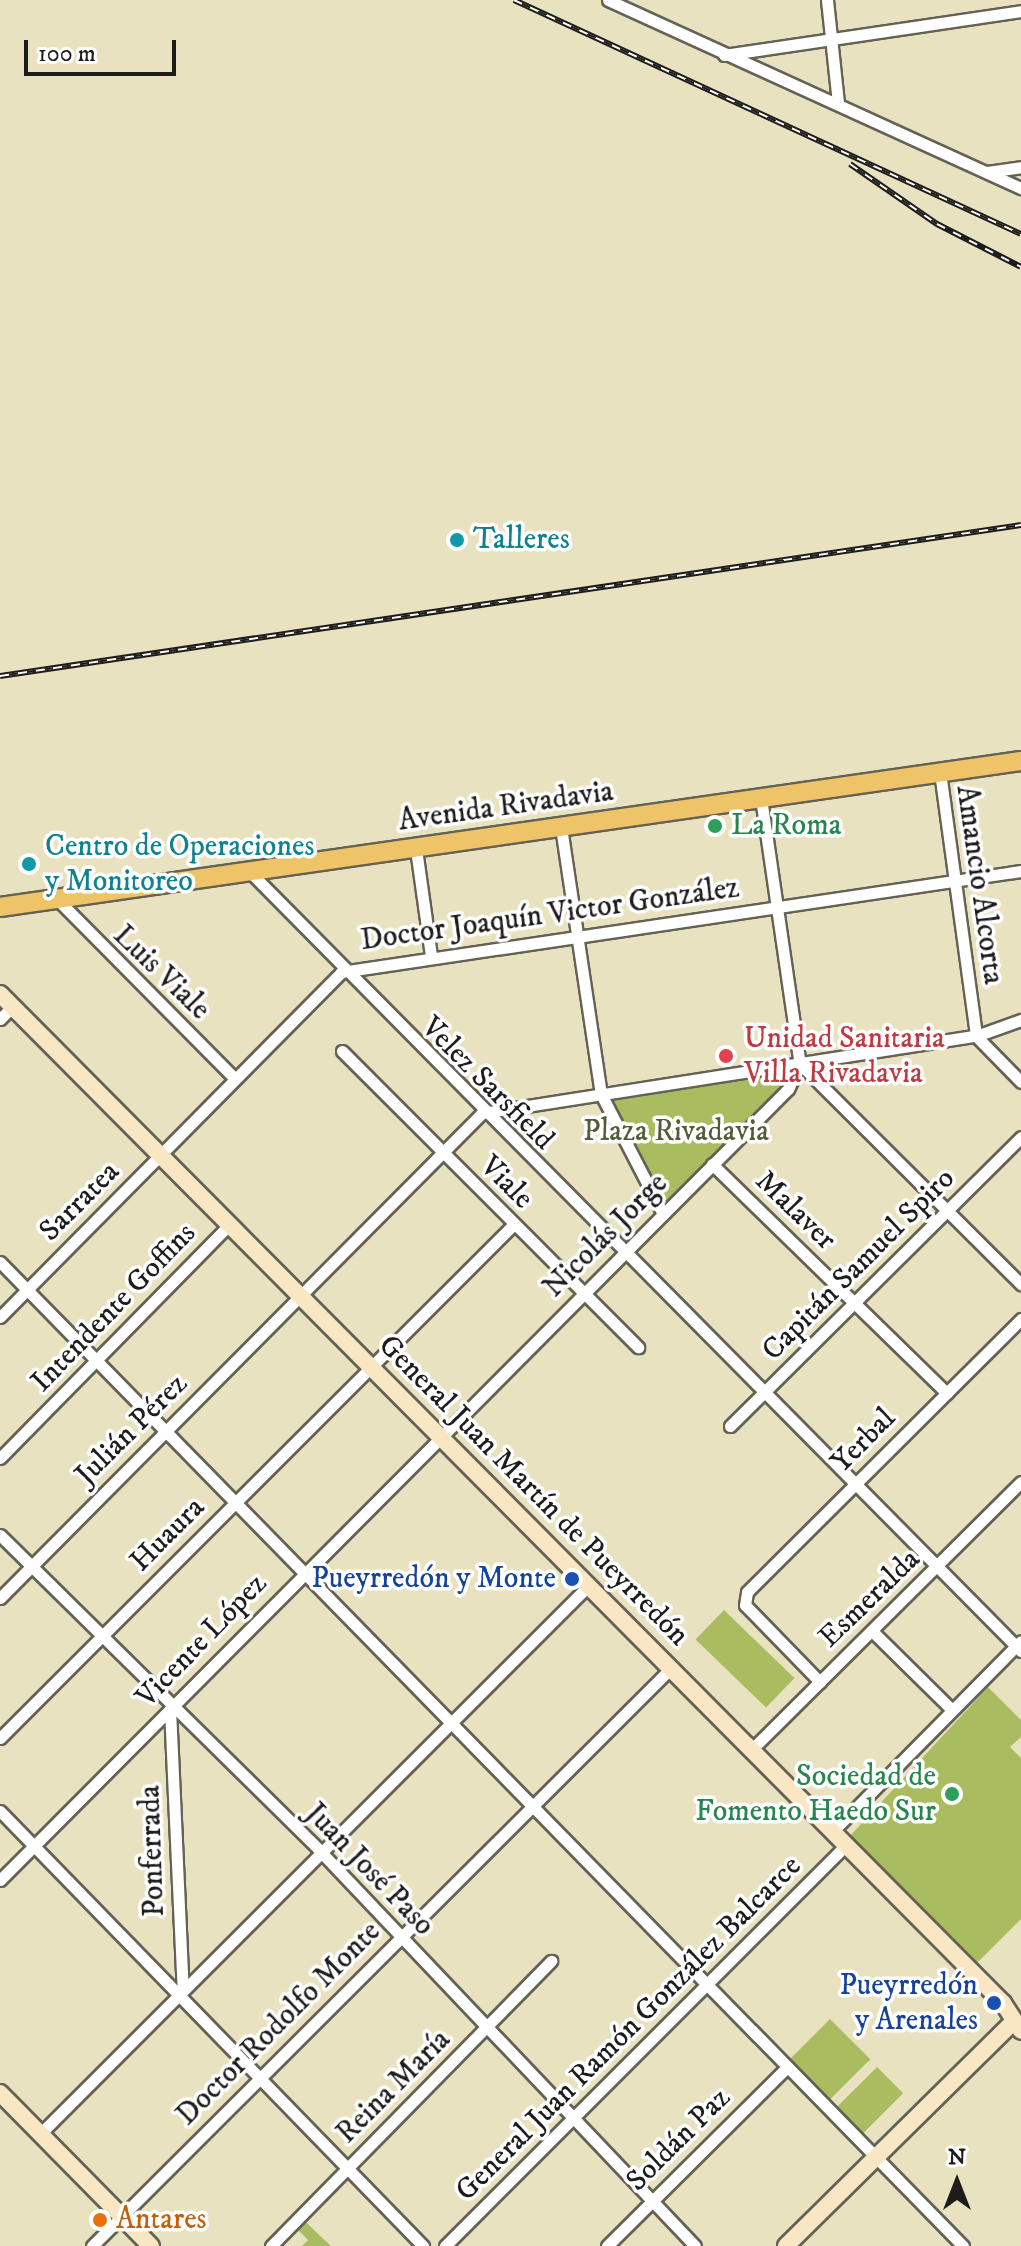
<!DOCTYPE html>
<html>
<head>
<meta charset="utf-8">
<style>
  body { margin:0 }
  #map { position:relative; width:1021px; height:2246px; overflow:hidden; background:#e9e2c0; font-family:"IM FELL DW Pica",serif }
  div>[style] { position:absolute }
  [style*='--x'] { left:calc(var(--x)*1px); top:calc(var(--y)*1px); width:calc(var(--w)*1px); rotate:calc(var(--a)*1deg) }
  .green>* { inset:0; background:#a9bd60; transform-origin:0 0 }
  .roads { filter:drop-shadow(2px 0 #646155) drop-shadow(-2px 0 #646155) drop-shadow(0 2px #646155) drop-shadow(0 -2px #646155) }
  .street>* { height:11px; margin:-5.5px; padding:0 5.5px; transform-origin:5.5px; border-radius:5.5px; background:#fff }
  .secondary>* { height:16px; margin:-8px; padding:0 8px; transform-origin:8px; border-radius:8px; background:#f9e7c3 }
  .primary>* { height:18px; margin:-9px; padding:0 9px; transform-origin:9px; border-radius:9px; background:#efc469 }
  .rail>* { height:6px; margin-top:-3px; transform-origin:0; background:repeating-linear-gradient(90deg,#fff 0 9px,#1c1c1c 0 18px); box-sizing:border-box; border-block:2px solid #1c1c1c }
  .dots>* { width:22px; height:22px; translate:-50% -50%; box-sizing:border-box; border:4px solid #fff; border-radius:50% }
  span { translate:-50% -50%; white-space:nowrap; text-align:center; line-height:1.15; -webkit-text-stroke:7px #fff; paint-order:stroke }
  .culture-label { font-size:30px; color:#0d838f }
  .left { translate:0 -50%; text-align:left }
  .street-label { font-size:30px; color:#1c1c1c }
  .leisure-label { font-size:30px; color:#27864d }
  .right { translate:-100% -50%; text-align:right }
  .health-label { font-size:30px; color:#be3a42 }
  .park-label { font-size:30px; color:#545c37 }
  .transit-label { font-size:30px; color:#164399 }
  .food-label { font-size:30px; color:#c56008 }
  .north { position:absolute; left:917px; top:2142px; width:80px; height:80px; -webkit-text-stroke:6px #fff; paint-order:stroke; rotate:0deg; font-size:22px; font-weight:700; line-height:32px; text-align:center; color:#1c1c1c }
  .north::after { content:''; display:block; margin:auto; width:28px; height:36px; background:#1c1c1c; clip-path:polygon(50% 0,100% 100%,50% 72%,0 100%) }
  .scale { position:absolute; left:24px; top:40px; width:152px; height:36px; box-sizing:border-box; border:4px solid #1c1c1c; border-top:0; padding-left:10px; font-size:24px; line-height:28px; white-space:nowrap; color:#1c1c1c; -webkit-text-stroke:6px #fff; paint-order:stroke }
</style>
</head>
<body>
<div id="map">
  <div class="green">
    <div style="clip-path:polygon(800px 1064px,712px 1164px,663px 1214px,601px 1094px)"></div>
    <div style="left:724px;top:1610px;width:98px;height:41px;rotate:44deg"></div>
    <div style="clip-path:polygon(988px 1687px,1021px 1720px,1021px 1737px,1010px 1747px,1021px 1758px,1021px 1919px,976px 1964px,849px 1837px)"></div>
    <div style="left:830px;top:2019px;width:57px;height:58px;rotate:45deg"></div>
    <div style="left:877px;top:2067px;width:37px;height:57px;rotate:45deg"></div>
    <div style="clip-path:polygon(305px 2221px,316px 2232px,331px 2246px,302px 2246px,308px 2240px,297px 2229px)"></div>
  </div>
  <div class="roads">
    <div class="street">
      <div style="--x:608;--y:0;--w:454;--a:24.5"></div>
      <div style="--x:827;--y:0;--w:104;--a:83.9"></div>
      <div style="--x:724;--y:55;--w:300;--a:-8.4"></div>
      <div style="--x:987;--y:172;--w:34;--a:-8"></div>
      <div style="--x:940;--y:772;--w:266;--a:82.2"></div>
      <div style="--x:976;--y:1036;--w:64;--a:45.6"></div>
      <div style="--x:761;--y:798;--w:269;--a:81.7"></div>
      <div style="--x:800;--y:1064;--w:312;--a:44.9"></div>
      <div style="--x:561;--y:827;--w:270;--a:81.5"></div>
      <div style="--x:601;--y:1094;--w:135;--a:62.7"></div>
      <div style="--x:416;--y:849;--w:108;--a:82"></div>
      <div style="--x:250;--y:872;--w:1096;--a:45.3"></div>
      <div style="--x:57;--y:899;--w:253;--a:45.3"></div>
      <div style="--x:0;--y:1019;--w:17;--a:-45"></div>
      <div style="--x:342;--y:1051;--w:419;--a:45"></div>
      <div style="--x:712;--y:1164;--w:328;--a:44.3"></div>
      <div style="--x:0;--y:1262;--w:1377;--a:45.62"></div>
      <div style="--x:0;--y:1317;--w:485;--a:-45.3"></div>
      <div style="--x:341;--y:972;--w:687;--a:-8.45"></div>
      <div style="--x:730;--y:1426;--w:410;--a:-44.8"></div>
      <div style="--x:0;--y:1458;--w:327;--a:-45.5"></div>
      <div style="--x:0;--y:1535;--w:451;--a:44.6"></div>
      <div style="--x:321;--y:1852;--w:543;--a:46.49"></div>
      <div style="--x:0;--y:1598;--w:684;--a:-45.18"></div>
      <div style="--x:482;--y:1113;--w:500;--a:-8.9"></div>
      <div style="--x:976;--y:1036;--w:48;--a:-19.6"></div>
      <div style="--x:872;--y:1631;--w:112;--a:44.6"></div>
      <div style="--x:820;--y:1682;--w:107;--a:-134.2"></div>
      <div style="--x:745;--y:1605;--w:13;--a:-81"></div>
      <div style="--x:747;--y:1592;--w:387;--a:-44.9"></div>
      <div style="--x:170;--y:1709;--w:282;--a:87.4"></div>
      <div style="--x:0;--y:1738;--w:725;--a:-45"></div>
      <div style="--x:752;--y:1749;--w:379;--a:-44.8"></div>
      <div style="--x:0;--y:1811;--w:607;--a:45.8"></div>
      <div style="--x:833;--y:1831;--w:267;--a:-45.3"></div>
      <div style="--x:0;--y:1880;--w:1117;--a:-45.11"></div>
      <div style="--x:788;--y:1089;--w:28;--a:-64"></div>
      <div style="--x:41;--y:2133;--w:775;--a:-45"></div>
      <div style="--x:92;--y:2246;--w:818;--a:-44.95"></div>
      <div style="--x:271;--y:2246;--w:400;--a:-45.5"></div>
      <div style="--x:445;--y:2246;--w:567;--a:-45"></div>
      <div style="--x:607;--y:2246;--w:252;--a:-44.8"></div>
    </div>
    <div class="secondary">
      <div style="--x:0;--y:994;--w:1423;--a:45.17"></div>
      <div style="--x:1003;--y:2003;--w:33;--a:57"></div>
      <div style="--x:0;--y:2093;--w:215;--a:45.4"></div>
      <div style="--x:786;--y:2246;--w:320;--a:-44.6"></div>
    </div>
    <div class="primary">
      <div style="--x:0;--y:907;--w:1031;--a:-8.14"></div>
    </div>
  </div>
  <div class="rail">
    <div style="--x:514;--y:0;--w:558;--a:24.78"></div>
    <div style="--x:850;--y:164;--w:106;--a:34.6"></div>
    <div style="--x:937;--y:224;--w:94;--a:27.1"></div>
    <div style="--x:0;--y:676;--w:1032;--a:-8.41"></div>
  </div>
  <div class="dots">
    <div style="left:457px;top:540px;background:#0f9aa8"></div>
    <div style="left:715px;top:826px;background:#2e9e5b"></div>
    <div style="left:29px;top:864px;background:#0f9aa8"></div>
    <div style="left:726px;top:1056px;background:#e0444e"></div>
    <div style="left:572px;top:1579px;background:#1a4fb4"></div>
    <div style="left:952px;top:1794px;background:#2e9e5b"></div>
    <div style="left:994px;top:2003px;background:#1a4fb4"></div>
    <div style="left:100px;top:2220px;background:#e8710a"></div>
  </div>
  <div class="culture-label">
    <span class="left" style="left:473px;top:540px">Talleres</span>
    <span class="left" style="left:45px;top:864px">Centro de Operaciones<br>y Monitoreo</span>
  </div>
  <div class="street-label">
    <span style="left:506px;top:807px;rotate:-8deg">Avenida Rivadavia</span>
    <span style="left:979px;top:885px;rotate:82deg">Amancio Alcorta</span>
    <span style="left:550px;top:915px;rotate:-8deg">Doctor Joaquín Victor González</span>
    <span style="left:161px;top:973px;rotate:44deg">Luis Viale</span>
    <span style="left:487px;top:1084px;rotate:45deg">Velez Sarsfield</span>
    <span style="left:506px;top:1183px;rotate:45deg">Viale</span>
    <span style="left:80px;top:1202px;rotate:-45deg">Sarratea</span>
    <span style="left:795px;top:1211px;rotate:44deg">Malaver</span>
    <span style="left:606px;top:1236px;rotate:-45deg">Nicolás Jorge</span>
    <span style="left:859px;top:1265px;rotate:-45deg">Capitán Samuel Spiro</span>
    <span style="left:114px;top:1308px;rotate:-46deg">Intendente Goffins</span>
    <span style="left:132px;top:1430px;rotate:-45deg">Julián Pérez</span>
    <span style="left:864px;top:1441px;rotate:-45deg">Yerbal</span>
    <span style="left:533px;top:1491px;rotate:45deg">General Juan Martín de Pueyrredón</span>
    <span style="left:168px;top:1535px;rotate:-45deg">Huaura</span>
    <span style="left:870px;top:1599px;rotate:-44deg">Esmeralda</span>
    <span style="left:202px;top:1641px;rotate:-46deg">Vicente López</span>
    <span style="left:153px;top:1851px;rotate:-92deg">Ponferrada</span>
    <span style="left:369px;top:1870px;rotate:46deg">Juan José Paso</span>
    <span style="left:279px;top:2024px;rotate:-45deg">Doctor Rodolfo Monte</span>
    <span style="left:629px;top:2029px;rotate:-45deg">General Juan Ramón González Balcarce</span>
    <span style="left:394px;top:2087px;rotate:-45deg">Reina María</span>
    <span style="left:679px;top:2140px;rotate:-45deg">Soldán Paz</span>
  </div>
  <div class="leisure-label">
    <span class="left" style="left:731px;top:826px">La Roma</span>
    <span class="right" style="left:936px;top:1794px">Sociedad de<br>Fomento Haedo Sur</span>
  </div>
  <div class="health-label">
    <span class="left" style="left:744px;top:1056px">Unidad Sanitaria<br>Villa Rivadavia</span>
  </div>
  <div class="park-label">
    <span style="left:676px;top:1132px">Plaza Rivadavia</span>
  </div>
  <div class="transit-label">
    <span class="right" style="left:556px;top:1579px">Pueyrredón y Monte</span>
    <span class="right" style="left:978px;top:2003px">Pueyrredón<br>y Arenales</span>
  </div>
  <div class="food-label">
    <span class="left" style="left:116px;top:2220px">Antares</span>
  </div>
  <div class="north">N</div>
  <div class="scale">100 m</div>
</div>
</body>
</html>
